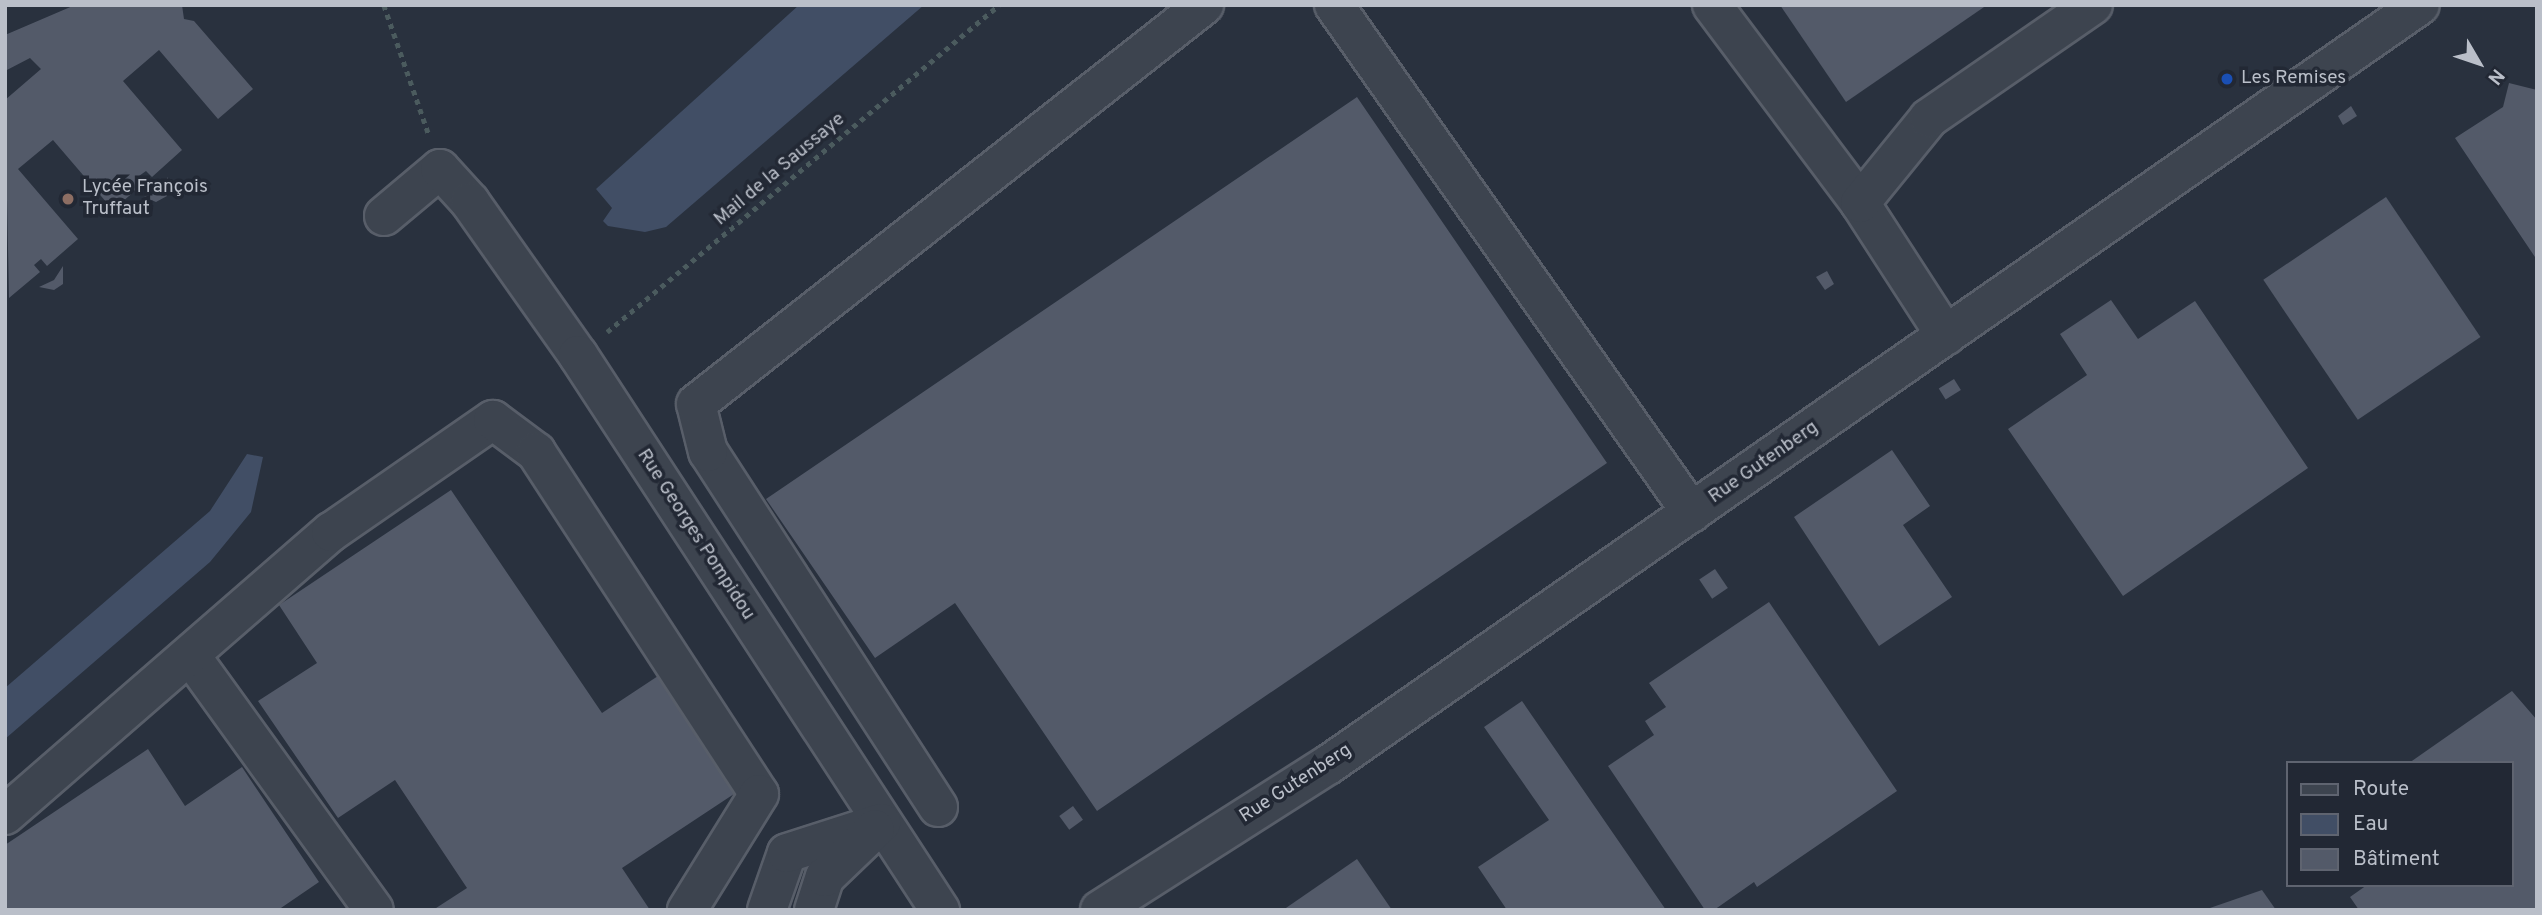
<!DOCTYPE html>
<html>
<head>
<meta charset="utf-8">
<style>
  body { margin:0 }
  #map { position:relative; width:2542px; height:915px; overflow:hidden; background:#29313e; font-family:Overpass,sans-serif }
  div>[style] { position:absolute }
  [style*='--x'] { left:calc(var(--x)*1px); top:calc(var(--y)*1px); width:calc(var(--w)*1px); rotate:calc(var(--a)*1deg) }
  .water>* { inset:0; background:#414e65 }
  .building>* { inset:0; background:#535a69; transform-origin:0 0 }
  .path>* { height:4.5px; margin-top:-2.25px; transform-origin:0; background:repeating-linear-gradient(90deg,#4b5b5e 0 5px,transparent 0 10px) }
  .roads { filter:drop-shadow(2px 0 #585e69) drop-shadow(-2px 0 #585e69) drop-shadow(0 2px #585e69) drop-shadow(0 -2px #585e69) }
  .minor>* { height:38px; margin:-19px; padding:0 19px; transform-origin:19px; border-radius:19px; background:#3d444f }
  .dots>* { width:19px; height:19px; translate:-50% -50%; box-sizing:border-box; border:4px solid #222834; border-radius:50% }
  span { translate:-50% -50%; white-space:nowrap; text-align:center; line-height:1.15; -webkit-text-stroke:7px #222834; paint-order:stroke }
  .poi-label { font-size:19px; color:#babfc9 }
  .left { translate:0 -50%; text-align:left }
  .street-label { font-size:19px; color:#babfc9 }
  .frame { position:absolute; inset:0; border:7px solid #babfc9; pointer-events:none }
  .legend { position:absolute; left:2286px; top:761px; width:228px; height:126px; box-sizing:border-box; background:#222834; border:2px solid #5f6470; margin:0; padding:9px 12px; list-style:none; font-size:21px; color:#babfc9 }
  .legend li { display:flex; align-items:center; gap:14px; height:35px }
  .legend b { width:35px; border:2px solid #5f6470 }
  .north { position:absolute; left:2444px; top:28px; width:70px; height:70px; -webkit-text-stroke:5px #222834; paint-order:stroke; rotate:129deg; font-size:19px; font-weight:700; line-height:28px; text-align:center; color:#babfc9 }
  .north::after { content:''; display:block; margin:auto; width:24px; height:32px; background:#babfc9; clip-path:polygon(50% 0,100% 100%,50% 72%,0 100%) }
</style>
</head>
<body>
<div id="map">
  <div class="water">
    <div style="clip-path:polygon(799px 5px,924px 5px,666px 227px,645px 232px,608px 226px,603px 221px,612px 208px,596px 189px)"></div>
    <div style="clip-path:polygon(247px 454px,263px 457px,251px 512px,210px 562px,5px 739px,5px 688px,210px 511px)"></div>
  </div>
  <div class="building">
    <div style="clip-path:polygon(75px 5px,182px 5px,184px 19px,194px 21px,253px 89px,218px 119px,159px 50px,123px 81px,182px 150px,152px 177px,146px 171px,139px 176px,145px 182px,113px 210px,53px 140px,18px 169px,78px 239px,47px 266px,41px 259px,34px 265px,40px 272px,9px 298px,5px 100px,41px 69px,30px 58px,5px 71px,5px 35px)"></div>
    <div style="clip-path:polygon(1780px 5px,1987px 5px,1846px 102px)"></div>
    <div style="clip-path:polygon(2509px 83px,2537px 90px,2537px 260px,2455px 138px,2503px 107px)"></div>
    <div style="clip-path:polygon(1357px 97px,1607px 463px,1097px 811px,955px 603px,875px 658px,766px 499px)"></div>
    <div style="clip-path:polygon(2351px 106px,2357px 116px,2343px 125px,2338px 116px)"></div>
    <div style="clip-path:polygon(168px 177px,167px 196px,156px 202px,144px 197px,158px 192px)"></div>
    <div style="left:2386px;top:197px;width:169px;height:148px;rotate:56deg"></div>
    <div style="clip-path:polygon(63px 266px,63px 284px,54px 290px,39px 287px,54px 280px)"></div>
    <div style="clip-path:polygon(1827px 271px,1834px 284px,1825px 290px,1816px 277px)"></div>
    <div style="clip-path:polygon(2111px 300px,2138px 339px,2195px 301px,2308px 468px,2123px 596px,2008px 429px,2087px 375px,2060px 334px)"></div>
    <div style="left:1954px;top:379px;width:13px;height:18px;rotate:58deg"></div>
    <div style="clip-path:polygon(1892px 450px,1930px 506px,1903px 525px,1952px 597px,1879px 646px,1794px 517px)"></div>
    <div style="clip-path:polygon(451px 490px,602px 713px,658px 676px,737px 792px,622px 868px,650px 910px,433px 910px,467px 888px,395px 780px,338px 818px,258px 701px,317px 663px,279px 605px)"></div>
    <div style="left:1715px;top:569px;width:23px;height:19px;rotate:56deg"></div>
    <div style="clip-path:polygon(1769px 602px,1897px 791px,1757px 887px,1754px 882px,1714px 910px,1705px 910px,1608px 766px,1654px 735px,1645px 721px,1666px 707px,1649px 683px)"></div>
    <div style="clip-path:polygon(2512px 691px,2537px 720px,2537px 910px,2359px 910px,2350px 897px,2367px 885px,2512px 885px,2512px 763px,2409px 763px)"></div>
    <div style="clip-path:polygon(1522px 701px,1666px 910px,1507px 910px,1478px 867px,1549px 820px,1484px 727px)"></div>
    <div style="clip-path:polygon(148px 749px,185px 806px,242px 767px,319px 882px,278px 910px,5px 910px,5px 845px)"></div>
    <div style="left:1073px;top:806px;width:17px;height:17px;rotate:54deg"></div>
    <div style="clip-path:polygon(1357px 859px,1392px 910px,1283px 910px)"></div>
    <div style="clip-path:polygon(2262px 890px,2276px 910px,2208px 910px,2207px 909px)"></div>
  </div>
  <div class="path">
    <div style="--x:384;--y:5;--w:138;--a:70.9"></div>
    <div style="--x:607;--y:332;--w:510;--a:-39.83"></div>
  </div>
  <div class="roads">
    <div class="minor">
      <div style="--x:1334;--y:5;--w:621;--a:54.83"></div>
      <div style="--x:1712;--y:5;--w:247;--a:53.2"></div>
      <div style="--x:1860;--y:203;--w:158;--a:57.1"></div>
      <div style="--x:1860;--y:203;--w:109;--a:-50.9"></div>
      <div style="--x:1929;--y:118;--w:199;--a:-34.6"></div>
      <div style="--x:384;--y:216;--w:73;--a:-40"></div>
      <div style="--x:440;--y:169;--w:45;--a:47.7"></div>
      <div style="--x:470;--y:202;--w:187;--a:54.8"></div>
      <div style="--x:578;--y:355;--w:663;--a:56.89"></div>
      <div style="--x:190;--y:655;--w:314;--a:54.2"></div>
      <div style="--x:938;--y:807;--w:423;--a:-122.9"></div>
      <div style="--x:708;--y:452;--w:49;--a:-104"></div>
      <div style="--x:696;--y:404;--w:646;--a:-38.15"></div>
      <div style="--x:5;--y:815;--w:432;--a:-41"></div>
      <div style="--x:331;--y:532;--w:197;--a:-34.7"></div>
      <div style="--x:493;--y:420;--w:54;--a:36.7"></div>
      <div style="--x:536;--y:452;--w:408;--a:56.9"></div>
      <div style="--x:759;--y:794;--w:137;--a:121.8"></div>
      <div style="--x:767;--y:910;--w:60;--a:-70.7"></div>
      <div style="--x:787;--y:853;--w:99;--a:-17.7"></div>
      <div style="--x:814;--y:910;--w:35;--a:-72"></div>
      <div style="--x:825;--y:877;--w:69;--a:-43.8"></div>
      <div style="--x:1100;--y:910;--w:270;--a:-32.5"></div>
      <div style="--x:1328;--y:765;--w:1330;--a:-34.84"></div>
    </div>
  </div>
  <div class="dots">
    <div style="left:2227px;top:79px;background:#1a4fb4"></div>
    <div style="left:68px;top:199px;background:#8d6e63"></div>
  </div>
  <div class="poi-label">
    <span class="left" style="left:2241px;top:79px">Les Remises</span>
    <span class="left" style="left:82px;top:199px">Lycée François<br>Truffaut</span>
  </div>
  <div class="street-label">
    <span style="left:780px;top:170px;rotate:-40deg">Mail de la Saussaye</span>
    <span style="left:1764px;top:463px;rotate:-35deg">Rue Gutenberg</span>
    <span style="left:695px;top:535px;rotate:57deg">Rue Georges Pompidou</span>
    <span style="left:1296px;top:784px;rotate:-33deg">Rue Gutenberg</span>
  </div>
  <div class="frame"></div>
  <ul class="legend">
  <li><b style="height:9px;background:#3d444f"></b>Route</li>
  <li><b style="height:19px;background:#414e65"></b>Eau</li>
  <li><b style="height:19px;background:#535a69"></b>Bâtiment</li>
  </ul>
  <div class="north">N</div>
</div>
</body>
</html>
